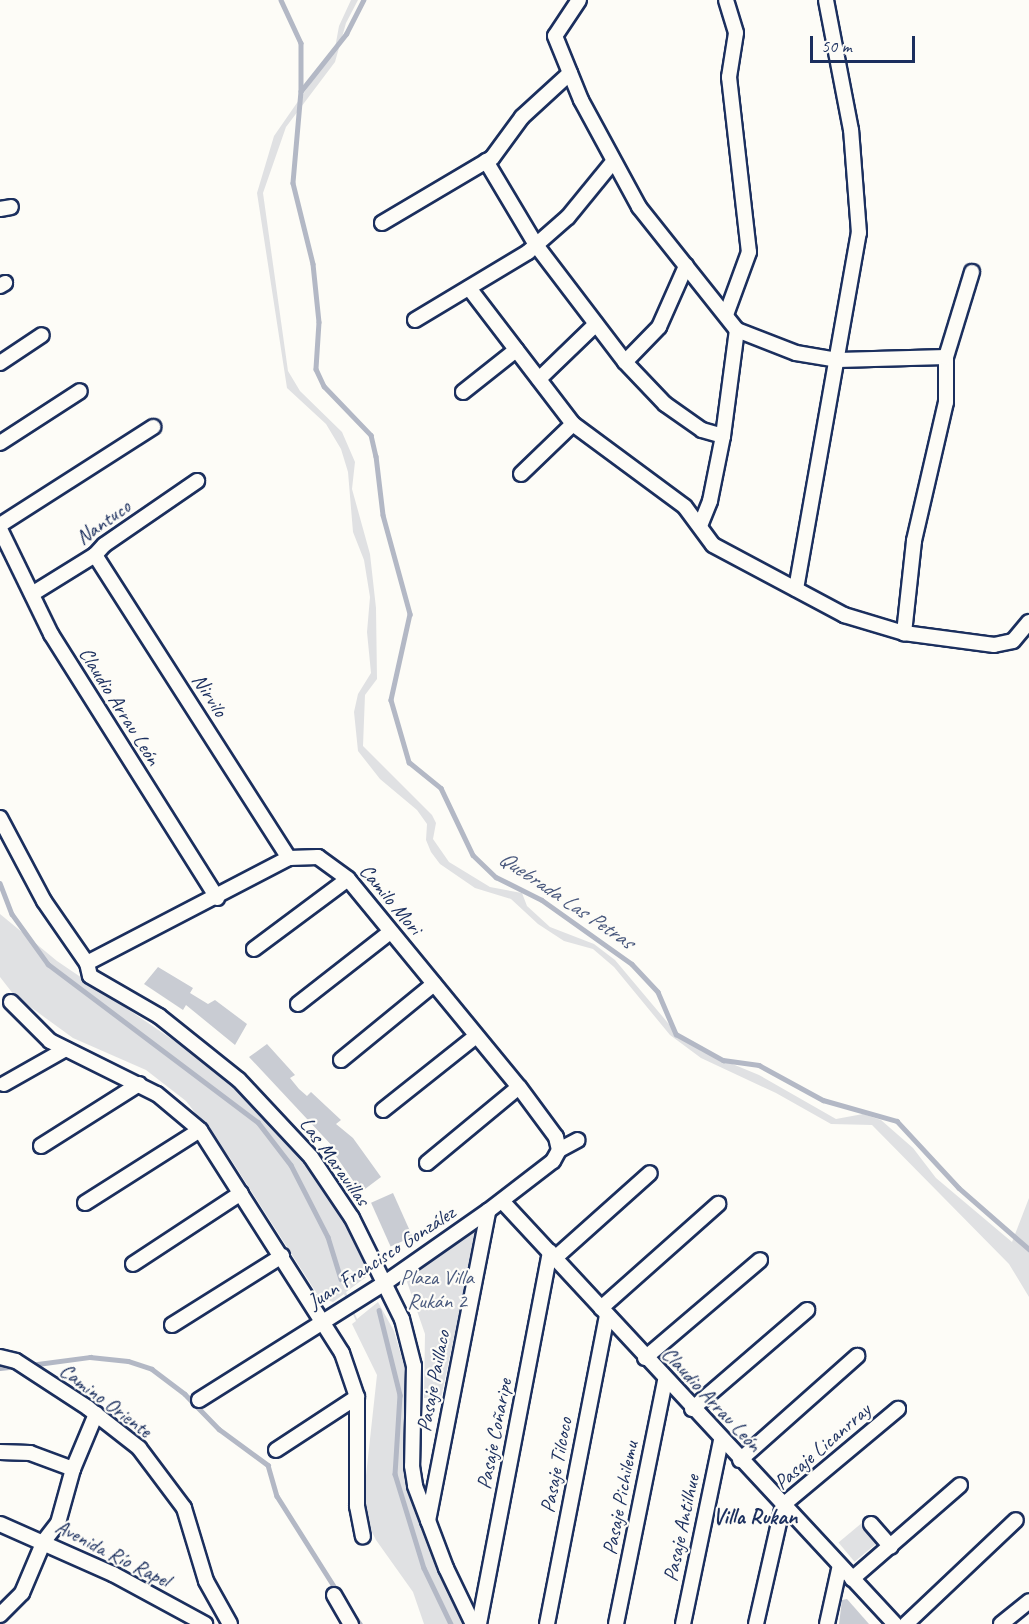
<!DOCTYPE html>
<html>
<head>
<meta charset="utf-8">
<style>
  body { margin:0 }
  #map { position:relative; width:1029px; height:1624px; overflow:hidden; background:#fdfcf7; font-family:Caveat,sans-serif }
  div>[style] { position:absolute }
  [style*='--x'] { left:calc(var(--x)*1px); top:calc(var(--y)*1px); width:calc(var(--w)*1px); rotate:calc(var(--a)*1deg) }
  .green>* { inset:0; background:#e0e1e3; transform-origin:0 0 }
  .stream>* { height:4.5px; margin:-2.25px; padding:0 2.25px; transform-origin:2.25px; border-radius:2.25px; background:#b3b8c5 }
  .building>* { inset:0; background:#c9ccd3; transform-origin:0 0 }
  .roads { filter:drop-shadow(2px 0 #1b2f5e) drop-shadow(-2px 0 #1b2f5e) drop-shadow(0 2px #1b2f5e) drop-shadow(0 -2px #1b2f5e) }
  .street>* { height:14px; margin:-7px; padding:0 7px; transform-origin:7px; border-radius:7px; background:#fdfcf7 }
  span { translate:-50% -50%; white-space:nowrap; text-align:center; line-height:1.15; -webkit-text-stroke:4.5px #fdfcf7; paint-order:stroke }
  .street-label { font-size:21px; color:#1b2f5e }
  .park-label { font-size:21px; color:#4c5c7f }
  .water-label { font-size:22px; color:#49587d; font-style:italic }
  .neighbourhood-label { font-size:22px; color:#1b2f5e; font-weight:700 }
  .scale { position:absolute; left:810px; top:36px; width:105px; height:27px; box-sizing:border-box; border:3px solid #1b2f5e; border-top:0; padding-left:8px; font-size:18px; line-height:21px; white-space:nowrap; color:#1b2f5e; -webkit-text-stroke:4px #fdfcf7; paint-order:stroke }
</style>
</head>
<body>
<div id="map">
  <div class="green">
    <div style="clip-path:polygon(351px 0,358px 0,346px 23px,335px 62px,286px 127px,263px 193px,288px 371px,300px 391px,342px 432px,355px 462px,352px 489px,370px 554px,376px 608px,377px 679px,365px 695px,363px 746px,432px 815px,436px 823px,433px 839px,449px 862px,490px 887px,522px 893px,527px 906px,550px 927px,594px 944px,615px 960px,673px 1029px,701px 1051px,759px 1075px,836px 1119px,863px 1114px,881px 1120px,913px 1148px,936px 1178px,1012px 1242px,1029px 1198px,1029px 1297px,1009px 1264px,872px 1125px,831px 1124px,776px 1093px,701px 1058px,670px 1035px,614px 967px,593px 949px,564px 941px,538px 924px,511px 899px,475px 888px,440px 864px,431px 852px,426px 840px,427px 824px,417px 810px,380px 779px,358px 751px,354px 712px,358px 694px,371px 673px,367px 632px,370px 597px,364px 560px,353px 532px,348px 472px,341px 449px,326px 424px,287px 388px,257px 193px,274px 136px,335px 48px,339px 26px)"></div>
    <div style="clip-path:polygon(0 914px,57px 961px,223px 1074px,325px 1188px,368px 1265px,366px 1277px,346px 1292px,357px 1319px,378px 1302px,394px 1331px,406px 1372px,405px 1455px,427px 1538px,467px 1624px,424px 1624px,413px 1592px,376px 1540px,362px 1512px,377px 1375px,352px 1324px,356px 1321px,344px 1294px,333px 1302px,319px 1297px,230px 1158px,186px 1101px,146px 1070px,73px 1038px,14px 995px,0 977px)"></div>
    <div style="clip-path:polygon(477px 1229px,441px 1398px,424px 1398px,425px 1334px,406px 1279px)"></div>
    <div style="left:863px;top:1522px;width:25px;height:32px;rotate:50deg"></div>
  </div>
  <div class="stream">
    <div style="--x:281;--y:0;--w:47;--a:65.1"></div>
    <div style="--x:301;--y:43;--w:48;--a:90"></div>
    <div style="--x:301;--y:91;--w:92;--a:95"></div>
    <div style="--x:293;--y:183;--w:83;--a:76.1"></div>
    <div style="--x:313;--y:264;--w:58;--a:84.1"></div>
    <div style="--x:319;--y:322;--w:47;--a:93.7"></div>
    <div style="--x:316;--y:369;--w:19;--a:65"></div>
    <div style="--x:324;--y:386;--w:68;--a:46.2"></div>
    <div style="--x:371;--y:435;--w:22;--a:77"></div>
    <div style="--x:376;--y:456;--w:59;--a:83.2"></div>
    <div style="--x:383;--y:515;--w:103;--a:74.7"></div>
    <div style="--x:410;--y:614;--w:88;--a:102.5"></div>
    <div style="--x:391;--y:700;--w:65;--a:73.8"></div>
    <div style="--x:409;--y:762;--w:41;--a:39.1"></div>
    <div style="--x:441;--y:788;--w:74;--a:64.5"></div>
    <div style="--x:473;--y:855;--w:32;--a:44"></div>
    <div style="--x:496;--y:877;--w:51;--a:26.6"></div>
    <div style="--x:542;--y:900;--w:110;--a:35.4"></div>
    <div style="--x:632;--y:964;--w:38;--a:47"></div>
    <div style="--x:658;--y:992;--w:46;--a:66.8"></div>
    <div style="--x:676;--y:1034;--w:54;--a:29"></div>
    <div style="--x:723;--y:1060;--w:36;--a:8"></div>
    <div style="--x:759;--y:1065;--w:73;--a:28.7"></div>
    <div style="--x:823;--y:1100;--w:77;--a:15.8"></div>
    <div style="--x:897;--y:1121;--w:91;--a:47.2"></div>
    <div style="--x:959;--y:1188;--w:93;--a:41.1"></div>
    <div style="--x:301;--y:91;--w:73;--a:-51.7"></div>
    <div style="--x:346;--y:34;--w:38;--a:-63"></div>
    <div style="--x:0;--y:883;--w:33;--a:69"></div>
    <div style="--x:12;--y:914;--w:62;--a:54.2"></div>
    <div style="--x:48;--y:964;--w:263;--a:37"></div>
    <div style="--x:258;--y:1122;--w:54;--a:52.5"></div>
    <div style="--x:291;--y:1165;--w:81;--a:62.8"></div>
    <div style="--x:328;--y:1237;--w:44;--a:72.8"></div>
    <div style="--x:379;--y:1310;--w:88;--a:76.1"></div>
    <div style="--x:400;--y:1395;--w:79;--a:93.6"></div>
    <div style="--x:395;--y:1474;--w:98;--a:72.9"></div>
    <div style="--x:424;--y:1568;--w:62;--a:64.3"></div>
    <div style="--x:30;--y:1365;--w:61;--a:-7.6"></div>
    <div style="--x:90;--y:1357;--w:38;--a:6"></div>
    <div style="--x:128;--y:1361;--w:25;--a:18"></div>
    <div style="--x:152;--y:1369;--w:41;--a:37.1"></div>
    <div style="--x:185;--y:1394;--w:49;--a:45.8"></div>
    <div style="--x:219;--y:1429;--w:61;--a:36.3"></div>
    <div style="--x:268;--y:1465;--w:32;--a:74"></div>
    <div style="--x:277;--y:1496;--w:112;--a:57.7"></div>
    <div style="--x:0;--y:1368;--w:18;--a:-6"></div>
    <div style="--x:350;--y:1610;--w:17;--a:54"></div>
  </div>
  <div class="building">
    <div style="clip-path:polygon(158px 967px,193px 988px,190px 993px,208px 1004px,215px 1000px,247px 1024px,235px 1045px,186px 1005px,183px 1010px,144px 984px)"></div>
    <div style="clip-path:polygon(267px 1044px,295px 1075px,290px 1078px,299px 1089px,307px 1096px,311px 1092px,341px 1120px,336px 1124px,353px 1138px,381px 1177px,361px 1192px,333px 1152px,336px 1150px,249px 1057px)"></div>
    <div style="left:393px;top:1193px;width:48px;height:24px;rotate:66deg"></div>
    <div style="clip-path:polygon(847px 1599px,869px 1624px,839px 1624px,842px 1600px)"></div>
  </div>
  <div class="roads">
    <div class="street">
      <div style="--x:579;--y:0;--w:43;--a:123.7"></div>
      <div style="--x:555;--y:36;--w:69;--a:67.9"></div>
      <div style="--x:581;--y:100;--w:122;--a:61.5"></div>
      <div style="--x:639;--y:207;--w:157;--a:51.5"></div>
      <div style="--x:737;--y:330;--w:63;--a:21.3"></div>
      <div style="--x:796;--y:353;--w:43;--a:9.5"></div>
      <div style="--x:838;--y:360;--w:108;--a:-1.6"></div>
      <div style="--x:946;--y:357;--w:45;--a:90"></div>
      <div style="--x:946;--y:402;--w:143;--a:103"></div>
      <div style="--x:914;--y:541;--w:93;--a:96.2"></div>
      <div style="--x:726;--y:0;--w:34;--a:73"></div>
      <div style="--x:736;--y:33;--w:45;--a:99"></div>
      <div style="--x:729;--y:77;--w:176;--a:83.5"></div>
      <div style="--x:749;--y:252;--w:67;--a:110.1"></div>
      <div style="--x:486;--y:161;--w:98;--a:59.2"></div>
      <div style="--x:536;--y:245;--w:147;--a:52.7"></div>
      <div style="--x:625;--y:362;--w:58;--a:46.4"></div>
      <div style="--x:665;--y:404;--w:45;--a:35.1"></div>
      <div style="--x:702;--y:430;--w:22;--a:16"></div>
      <div style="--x:0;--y:209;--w:11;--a:-10"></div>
      <div style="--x:382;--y:223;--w:128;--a:-30.6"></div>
      <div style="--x:492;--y:158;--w:51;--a:-53.8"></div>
      <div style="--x:522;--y:117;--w:65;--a:-42.5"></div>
      <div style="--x:0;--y:286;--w:6;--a:-31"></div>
      <div style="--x:469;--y:288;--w:171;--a:52.6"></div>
      <div style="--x:573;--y:424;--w:139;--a:36.5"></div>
      <div style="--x:685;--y:507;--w:47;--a:53.6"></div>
      <div style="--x:713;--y:545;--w:149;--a:28.1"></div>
      <div style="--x:844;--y:615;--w:63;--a:16.7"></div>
      <div style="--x:904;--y:633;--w:91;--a:7.6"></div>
      <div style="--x:994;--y:645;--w:19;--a:-12"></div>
      <div style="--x:1013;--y:641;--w:25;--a:-50"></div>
      <div style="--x:415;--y:320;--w:132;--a:-31"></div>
      <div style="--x:528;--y:252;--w:53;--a:-41.2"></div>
      <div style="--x:568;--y:217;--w:70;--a:-50.8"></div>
      <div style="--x:946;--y:357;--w:89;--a:-73"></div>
      <div style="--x:625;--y:362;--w:49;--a:-45.8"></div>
      <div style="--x:659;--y:327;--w:67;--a:-66.1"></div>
      <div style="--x:0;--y:363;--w:50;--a:-33.7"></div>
      <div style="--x:539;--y:379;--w:79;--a:-44"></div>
      <div style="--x:463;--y:392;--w:68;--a:-38.4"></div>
      <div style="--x:0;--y:443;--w:95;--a:-33"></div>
      <div style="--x:521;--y:474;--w:72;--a:-43.9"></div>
      <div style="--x:0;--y:525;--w:182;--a:-32.6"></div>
      <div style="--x:700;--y:526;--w:27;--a:-68"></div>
      <div style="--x:710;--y:501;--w:66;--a:-78.7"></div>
      <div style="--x:723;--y:436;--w:107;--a:-82.5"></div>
      <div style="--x:0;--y:529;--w:117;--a:64.1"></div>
      <div style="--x:51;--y:634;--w:312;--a:57.8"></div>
      <div style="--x:95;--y:555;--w:360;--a:57.4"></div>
      <div style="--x:796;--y:589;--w:362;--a:-80"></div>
      <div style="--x:859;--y:233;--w:103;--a:-94.4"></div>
      <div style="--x:851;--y:130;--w:132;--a:-100.9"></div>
      <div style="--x:32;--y:594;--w:74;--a:-31.8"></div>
      <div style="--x:95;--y:555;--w:13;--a:-48"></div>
      <div style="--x:104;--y:545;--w:113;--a:-34.5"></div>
      <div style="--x:0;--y:818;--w:94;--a:62.1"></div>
      <div style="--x:44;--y:901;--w:75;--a:55.3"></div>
      <div style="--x:87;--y:963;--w:13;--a:77"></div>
      <div style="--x:90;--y:976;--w:80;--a:30.1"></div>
      <div style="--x:159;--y:1016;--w:102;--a:38.7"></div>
      <div style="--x:239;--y:1080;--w:105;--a:46.9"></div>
      <div style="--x:311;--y:1157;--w:73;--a:56.1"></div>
      <div style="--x:352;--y:1218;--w:113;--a:63.7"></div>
      <div style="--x:402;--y:1319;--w:49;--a:75.7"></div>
      <div style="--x:414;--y:1366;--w:100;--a:91.1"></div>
      <div style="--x:412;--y:1466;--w:20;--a:81"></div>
      <div style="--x:415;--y:1486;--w:88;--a:69.3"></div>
      <div style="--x:446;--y:1568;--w:62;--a:64.3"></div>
      <div style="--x:254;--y:949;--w:117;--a:-36.7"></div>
      <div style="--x:87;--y:963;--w:228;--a:-27.5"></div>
      <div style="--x:289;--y:858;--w:29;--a:-2"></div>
      <div style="--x:318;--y:857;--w:37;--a:36"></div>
      <div style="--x:348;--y:879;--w:269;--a:50.6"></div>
      <div style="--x:519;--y:1087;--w:62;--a:53.5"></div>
      <div style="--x:556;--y:1137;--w:13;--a:77"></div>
      <div style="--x:11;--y:1002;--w:55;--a:45"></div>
      <div style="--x:50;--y:1041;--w:119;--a:26.4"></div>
      <div style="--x:157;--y:1094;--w:56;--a:39.9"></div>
      <div style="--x:200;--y:1130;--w:264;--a:57.5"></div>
      <div style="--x:342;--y:1353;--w:46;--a:71.2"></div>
      <div style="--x:357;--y:1397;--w:109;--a:90"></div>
      <div style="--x:357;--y:1506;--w:31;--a:79"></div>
      <div style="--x:298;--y:1004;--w:117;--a:-38"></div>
      <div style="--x:341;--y:1060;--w:120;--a:-39.3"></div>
      <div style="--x:4;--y:1084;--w:69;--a:-29.5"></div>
      <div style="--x:383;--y:1110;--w:119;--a:-38.5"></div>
      <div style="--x:41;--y:1146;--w:116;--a:-32.3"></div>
      <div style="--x:427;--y:1163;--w:119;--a:-39.6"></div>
      <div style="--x:502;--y:1201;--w:577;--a:47.11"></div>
      <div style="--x:85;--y:1203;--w:136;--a:-32.4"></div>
      <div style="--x:555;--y:1258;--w:127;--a:-41.8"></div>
      <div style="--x:133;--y:1264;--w:129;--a:-33.3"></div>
      <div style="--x:601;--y:1308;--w:157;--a:-41.6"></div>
      <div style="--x:172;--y:1325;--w:130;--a:-32.1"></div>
      <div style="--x:0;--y:1357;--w:16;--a:14"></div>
      <div style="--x:16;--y:1361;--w:86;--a:33.1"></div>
      <div style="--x:88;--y:1408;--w:65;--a:38.1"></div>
      <div style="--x:139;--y:1448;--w:75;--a:53.1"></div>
      <div style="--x:184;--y:1508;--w:76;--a:73.2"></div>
      <div style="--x:206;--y:1581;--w:49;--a:60.8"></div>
      <div style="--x:645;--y:1358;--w:151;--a:-40.4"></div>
      <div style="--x:199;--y:1400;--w:220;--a:-32.2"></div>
      <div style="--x:385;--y:1283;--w:126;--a:-35"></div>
      <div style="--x:488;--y:1211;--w:82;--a:-37.6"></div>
      <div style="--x:553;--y:1161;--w:13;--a:-61"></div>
      <div style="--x:559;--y:1150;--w:21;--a:-28"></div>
      <div style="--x:692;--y:1409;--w:152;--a:-40.7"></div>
      <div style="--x:276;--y:1450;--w:97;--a:-33.2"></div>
      <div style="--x:0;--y:1452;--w:30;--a:2"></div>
      <div style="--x:30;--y:1453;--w:46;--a:20.4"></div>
      <div style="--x:740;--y:1460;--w:157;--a:-41.6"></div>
      <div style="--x:428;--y:1521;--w:316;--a:-79"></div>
      <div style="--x:0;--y:1524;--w:124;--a:23.9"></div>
      <div style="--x:113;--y:1574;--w:105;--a:28.5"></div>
      <div style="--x:871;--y:1524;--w:30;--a:49"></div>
      <div style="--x:852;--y:1579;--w:143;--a:-41"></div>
      <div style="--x:334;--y:1595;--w:34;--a:60"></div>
      <div style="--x:0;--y:1615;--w:31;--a:-45"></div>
      <div style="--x:22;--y:1593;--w:56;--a:-67.1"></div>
      <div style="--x:44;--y:1541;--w:23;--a:-52"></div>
      <div style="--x:58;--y:1523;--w:56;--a:-74.5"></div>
      <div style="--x:73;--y:1469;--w:60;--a:-67.3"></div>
      <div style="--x:479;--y:1624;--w:379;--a:-79.2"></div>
      <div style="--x:547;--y:1624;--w:315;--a:-79"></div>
      <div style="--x:616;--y:1624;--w:248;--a:-78.6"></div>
      <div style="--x:683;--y:1624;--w:187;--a:-78.3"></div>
      <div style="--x:756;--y:1624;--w:122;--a:-77.2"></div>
      <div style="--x:783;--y:1505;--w:150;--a:-39.9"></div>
      <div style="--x:827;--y:1624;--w:60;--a:-77.6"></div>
      <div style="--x:906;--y:1624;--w:151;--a:-43.4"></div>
      <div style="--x:1001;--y:1624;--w:36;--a:-39"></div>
    </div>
  </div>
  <div class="street-label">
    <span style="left:103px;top:522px;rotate:-36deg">Nantuco</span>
    <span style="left:210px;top:695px;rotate:57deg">Nirvilo</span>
    <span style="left:120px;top:706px;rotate:58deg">Claudio Arrau León</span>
    <span style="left:391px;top:899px;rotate:50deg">Camilo Mori</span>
    <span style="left:335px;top:1161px;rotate:54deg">Las Maravillas</span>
    <span style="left:381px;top:1257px;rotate:-33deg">Juan Francisco González</span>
    <span style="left:433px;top:1381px;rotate:-79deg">Pasaje Paillaco</span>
    <span style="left:712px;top:1399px;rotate:47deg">Claudio Arrau León</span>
    <span style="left:106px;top:1400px;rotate:37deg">Camino Oriente</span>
    <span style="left:494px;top:1434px;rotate:-79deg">Pasaje Coñaripe</span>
    <span style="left:822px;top:1446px;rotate:-41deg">Pasaje Licanrray</span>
    <span style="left:556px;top:1465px;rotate:-79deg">Pasaje Tilcoco</span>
    <span style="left:620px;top:1498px;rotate:-79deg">Pasaje Pichilemu</span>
    <span style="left:681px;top:1528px;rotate:-78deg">Pasaje Antilhue</span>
    <span style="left:113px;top:1553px;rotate:27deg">Avenida Río Rapel</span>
  </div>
  <div class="park-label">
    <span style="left:437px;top:1289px">Plaza Villa<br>Rukán 2</span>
  </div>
  <div class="water-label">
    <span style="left:566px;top:900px;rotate:34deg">Quebrada Las Petras</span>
  </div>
  <div class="neighbourhood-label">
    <span style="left:755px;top:1518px">Villa Rukan</span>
  </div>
  <div class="scale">50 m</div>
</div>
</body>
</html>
